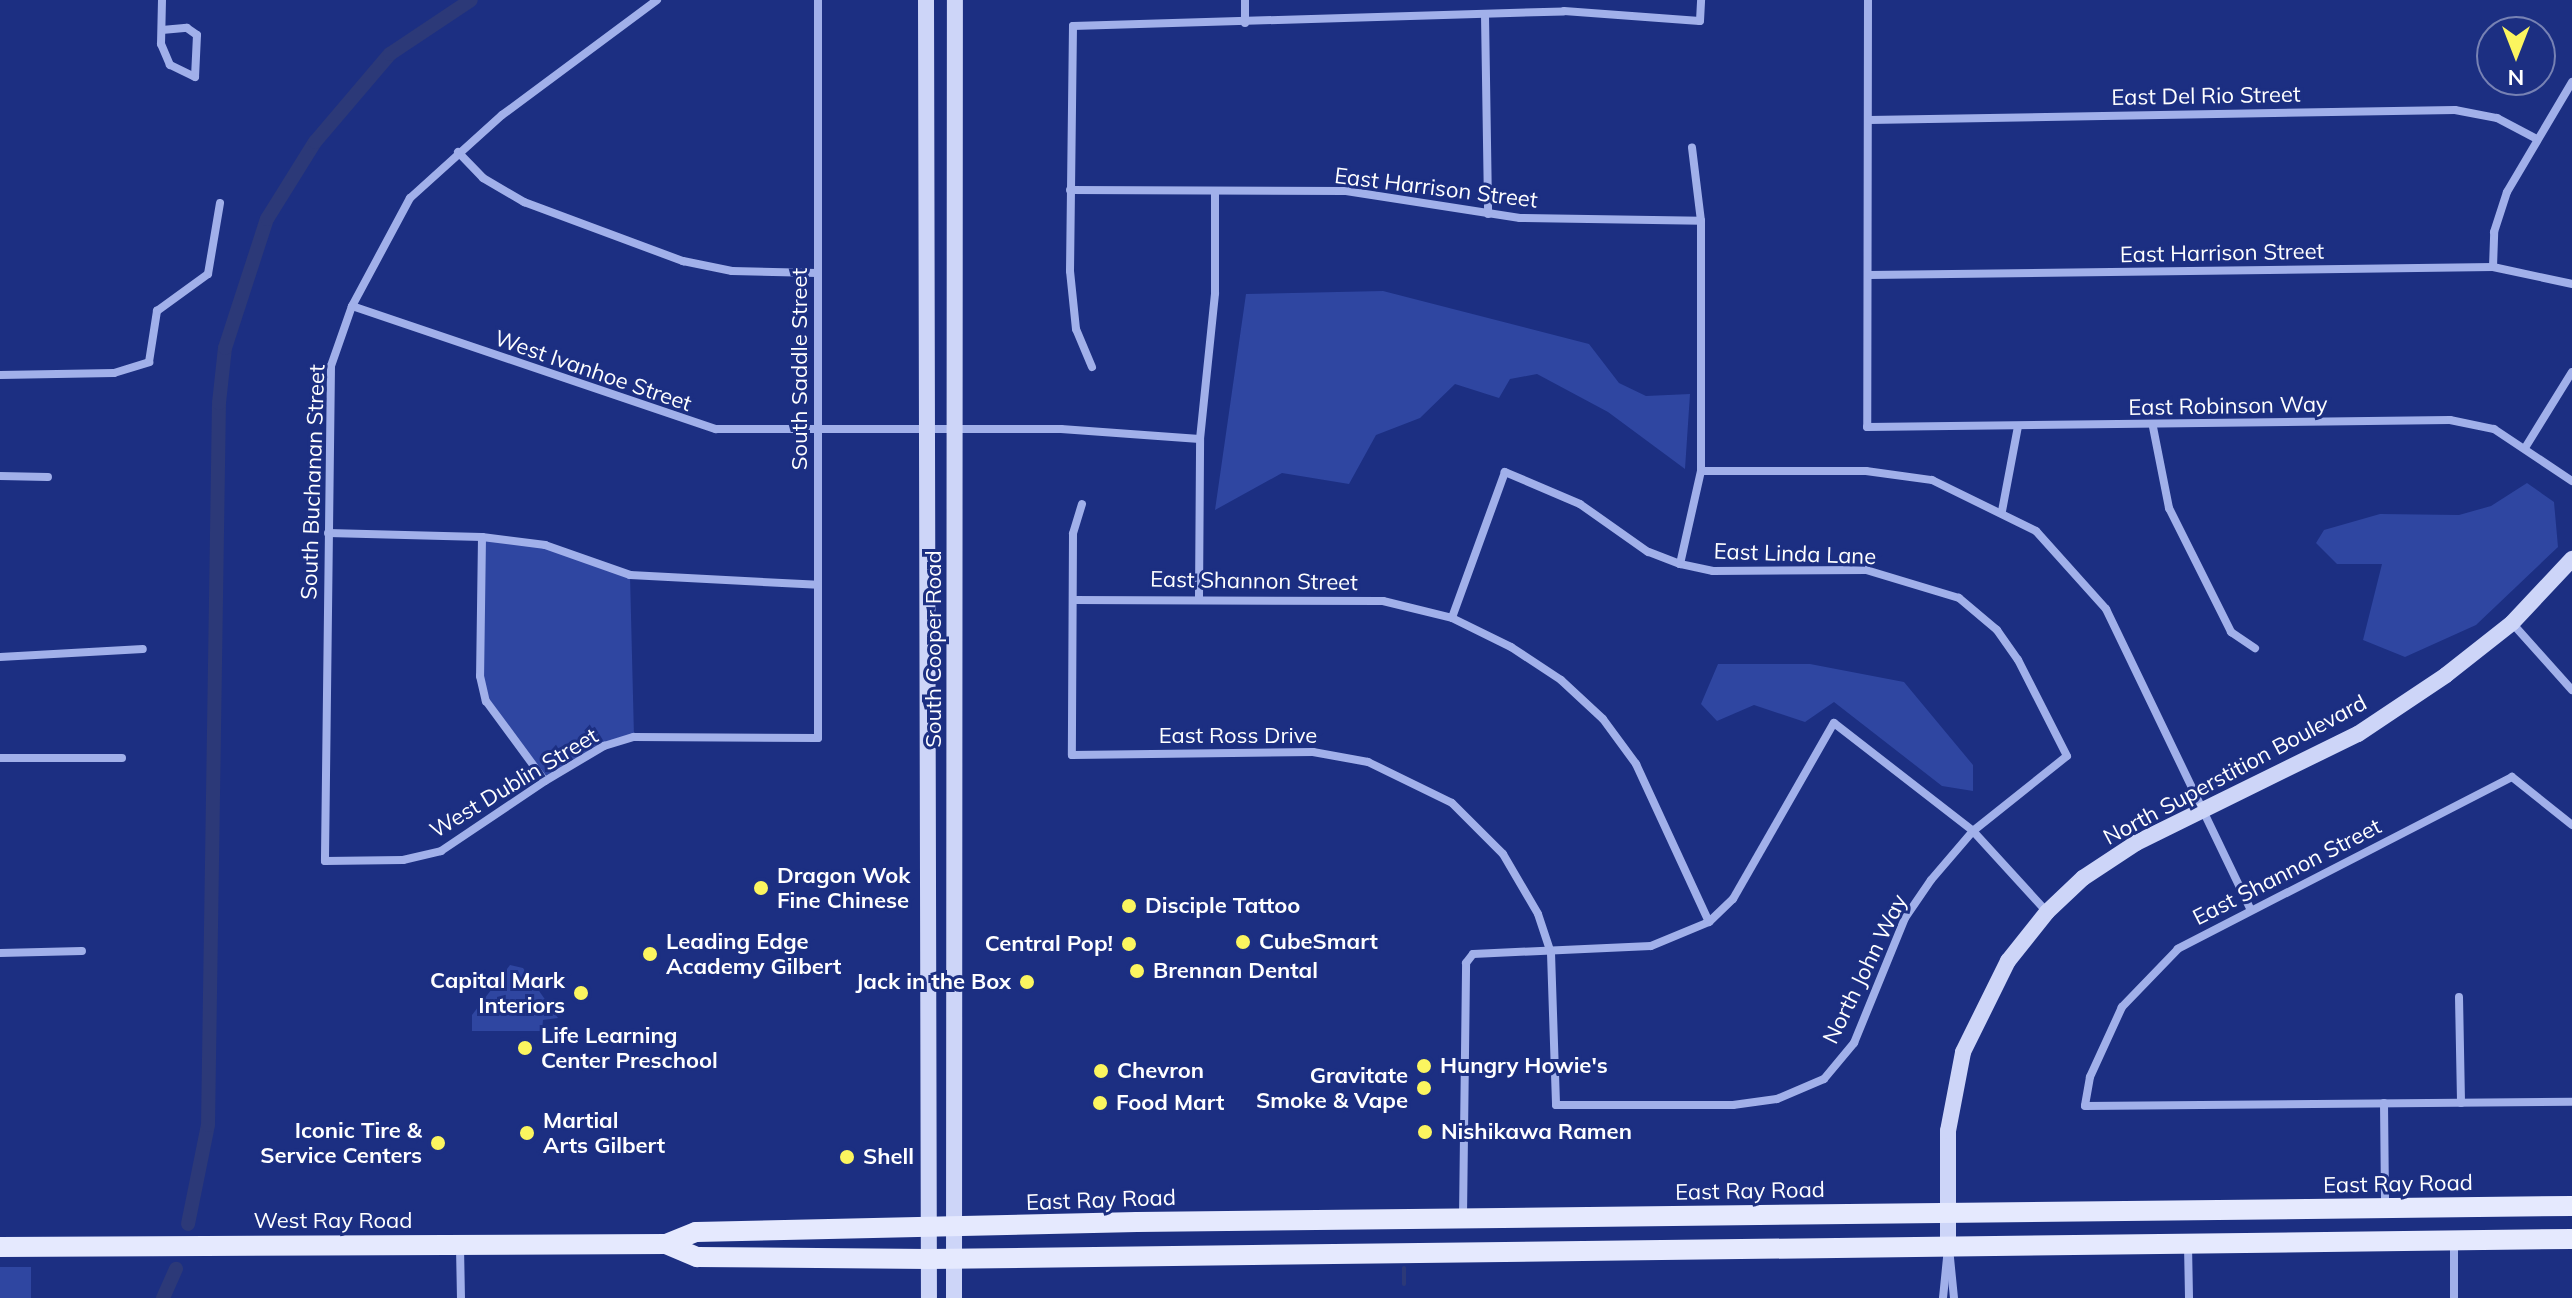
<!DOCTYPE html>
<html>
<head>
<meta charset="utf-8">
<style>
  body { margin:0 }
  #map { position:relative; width:2572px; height:1298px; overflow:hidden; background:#1c2f82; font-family:Mulish,sans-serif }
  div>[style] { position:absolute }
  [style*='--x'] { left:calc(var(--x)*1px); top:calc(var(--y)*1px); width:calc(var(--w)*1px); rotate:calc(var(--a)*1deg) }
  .green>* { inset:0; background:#2f46a1; transform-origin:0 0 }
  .stream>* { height:4px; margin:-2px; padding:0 2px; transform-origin:2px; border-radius:2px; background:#2c3978 }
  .canal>* { height:14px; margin:-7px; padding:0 7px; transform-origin:7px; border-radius:7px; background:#2c3978 }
  .street>* { height:8px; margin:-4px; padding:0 4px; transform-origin:4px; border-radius:4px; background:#a1b0ea }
  .secondary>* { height:16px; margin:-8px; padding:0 8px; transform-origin:8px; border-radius:8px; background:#cdd5f8 }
  .primary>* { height:20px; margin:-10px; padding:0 10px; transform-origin:10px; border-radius:10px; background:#e5e9fe }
  .dots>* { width:22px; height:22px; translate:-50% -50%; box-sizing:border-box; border:4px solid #1c2f82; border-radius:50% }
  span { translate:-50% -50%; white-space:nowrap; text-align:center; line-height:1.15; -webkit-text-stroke:6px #1c2f82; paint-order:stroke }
  .street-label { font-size:22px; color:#fff }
  .poi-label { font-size:22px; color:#fff; font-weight:700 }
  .left { translate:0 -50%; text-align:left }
  .right { translate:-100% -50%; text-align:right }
  .north { position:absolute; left:2476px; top:16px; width:80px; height:80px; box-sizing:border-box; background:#1c2f82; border:2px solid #7782b4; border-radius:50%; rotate:180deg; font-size:22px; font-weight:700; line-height:32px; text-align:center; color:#fff }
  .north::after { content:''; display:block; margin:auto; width:28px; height:36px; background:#fbf55f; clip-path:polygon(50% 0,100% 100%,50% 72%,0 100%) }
</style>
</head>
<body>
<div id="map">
  <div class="green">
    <div style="clip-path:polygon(1383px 291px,1589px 344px,1619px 383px,1646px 396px,1690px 394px,1685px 469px,1608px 412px,1537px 374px,1510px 379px,1499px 398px,1455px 384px,1420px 418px,1376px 435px,1349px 484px,1282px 473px,1215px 510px,1246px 294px)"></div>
    <div style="clip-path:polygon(2527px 483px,2554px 502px,2558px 547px,2476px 625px,2405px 657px,2363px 640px,2382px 564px,2337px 564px,2316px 543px,2324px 530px,2380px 514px,2459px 515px,2491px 506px)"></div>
    <div style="clip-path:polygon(482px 537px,545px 545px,630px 575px,634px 737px,604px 746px,545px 781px,500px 725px,480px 676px)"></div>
    <div style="clip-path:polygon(1718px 664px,1810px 664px,1904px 682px,1973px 765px,1973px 791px,1942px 786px,1834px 702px,1805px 722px,1754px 705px,1717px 721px,1701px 704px)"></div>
    <div style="clip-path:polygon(510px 965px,523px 968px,558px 1018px,543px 1020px,542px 1031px,472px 1031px,472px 1015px)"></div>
    <div style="left:0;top:1267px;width:31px;height:31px"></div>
  </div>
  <div class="stream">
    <div style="--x:1404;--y:1268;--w:16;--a:90"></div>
  </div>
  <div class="canal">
    <div style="--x:188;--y:1224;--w:101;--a:-78.6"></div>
    <div style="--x:208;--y:1125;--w:722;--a:-89.13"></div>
    <div style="--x:219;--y:403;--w:55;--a:-83.8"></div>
    <div style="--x:225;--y:348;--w:136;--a:-72"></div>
    <div style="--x:267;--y:219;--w:91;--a:-58.1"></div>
    <div style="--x:315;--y:142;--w:116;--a:-49.6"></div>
    <div style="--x:390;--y:54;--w:97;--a:-33.7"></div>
    <div style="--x:163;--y:1298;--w:32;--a:-66"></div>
  </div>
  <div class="street">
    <div style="--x:657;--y:0;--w:193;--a:143.4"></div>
    <div style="--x:502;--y:115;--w:124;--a:137.9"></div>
    <div style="--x:410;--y:198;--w:123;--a:118.2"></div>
    <div style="--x:352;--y:306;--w:64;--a:109.3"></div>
    <div style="--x:331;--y:366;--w:495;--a:90.7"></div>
    <div style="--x:325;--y:861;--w:78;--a:-0.7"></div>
    <div style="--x:403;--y:860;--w:39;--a:-13"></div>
    <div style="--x:441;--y:851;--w:125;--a:-33.9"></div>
    <div style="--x:545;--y:781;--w:69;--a:-30.7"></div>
    <div style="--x:604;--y:746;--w:31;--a:-17"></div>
    <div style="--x:634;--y:737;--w:184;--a:0.3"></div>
    <div style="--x:818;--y:738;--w:738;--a:-90"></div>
    <div style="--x:1868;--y:0;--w:427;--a:90.1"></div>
    <div style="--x:1867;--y:427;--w:583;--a:-0.69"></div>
    <div style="--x:2450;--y:420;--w:45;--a:11.6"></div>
    <div style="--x:2494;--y:429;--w:94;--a:33.7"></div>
    <div style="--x:1485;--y:15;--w:199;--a:89.1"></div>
    <div style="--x:1245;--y:23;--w:23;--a:-90"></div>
    <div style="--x:162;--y:30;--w:25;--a:-5"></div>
    <div style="--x:187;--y:28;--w:12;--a:35"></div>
    <div style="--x:197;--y:35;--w:42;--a:92.7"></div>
    <div style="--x:195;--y:77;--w:28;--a:-154"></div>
    <div style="--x:170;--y:65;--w:23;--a:-113"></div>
    <div style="--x:161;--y:44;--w:44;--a:-88.7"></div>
    <div style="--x:1869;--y:120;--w:586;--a:-0.98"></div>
    <div style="--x:2455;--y:110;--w:43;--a:10.8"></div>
    <div style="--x:2497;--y:118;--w:45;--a:27.7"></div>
    <div style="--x:458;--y:152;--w:36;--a:46"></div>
    <div style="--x:483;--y:178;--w:48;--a:30.3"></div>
    <div style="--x:524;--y:202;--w:170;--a:20.4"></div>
    <div style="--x:683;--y:261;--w:50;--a:11.5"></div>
    <div style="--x:732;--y:271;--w:85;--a:1.3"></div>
    <div style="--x:1070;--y:190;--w:276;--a:0.2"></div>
    <div style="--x:1346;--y:191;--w:176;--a:8.8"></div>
    <div style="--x:1520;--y:218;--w:181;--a:0.9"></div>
    <div style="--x:2493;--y:267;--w:35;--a:-88"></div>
    <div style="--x:2494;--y:232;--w:42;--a:-72"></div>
    <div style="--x:2507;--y:192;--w:128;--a:-59.4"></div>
    <div style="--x:1869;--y:275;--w:624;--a:-0.73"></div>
    <div style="--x:2493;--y:267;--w:81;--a:12.1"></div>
    <div style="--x:352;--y:306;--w:384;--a:18.7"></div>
    <div style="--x:716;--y:429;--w:345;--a:0"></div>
    <div style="--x:1061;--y:429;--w:139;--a:4.1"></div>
    <div style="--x:1092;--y:367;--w:41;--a:-112.8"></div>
    <div style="--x:1076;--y:329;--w:58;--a:-95.9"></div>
    <div style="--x:1070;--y:271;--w:245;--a:-89.3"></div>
    <div style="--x:1073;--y:26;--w:491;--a:-1.7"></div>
    <div style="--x:1564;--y:11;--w:136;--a:4.2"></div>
    <div style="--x:1700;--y:21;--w:21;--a:-87"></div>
    <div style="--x:0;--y:375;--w:114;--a:-1"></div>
    <div style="--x:114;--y:373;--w:37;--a:-17"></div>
    <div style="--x:149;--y:362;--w:52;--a:-81.1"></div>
    <div style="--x:157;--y:311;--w:63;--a:-36"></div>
    <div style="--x:208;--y:274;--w:72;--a:-80.4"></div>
    <div style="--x:2153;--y:427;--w:83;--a:78.8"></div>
    <div style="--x:2169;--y:508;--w:139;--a:63.4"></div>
    <div style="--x:2231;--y:632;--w:29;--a:34"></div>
    <div style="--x:2525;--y:448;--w:89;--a:-58.3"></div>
    <div style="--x:1701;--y:471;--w:165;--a:0"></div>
    <div style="--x:1866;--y:471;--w:67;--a:7.8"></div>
    <div style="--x:1932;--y:480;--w:116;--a:26.1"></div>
    <div style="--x:2036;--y:531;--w:105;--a:48.1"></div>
    <div style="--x:2106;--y:609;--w:334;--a:64.3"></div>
    <div style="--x:0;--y:476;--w:48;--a:1.2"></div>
    <div style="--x:1082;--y:504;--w:31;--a:107"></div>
    <div style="--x:1073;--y:534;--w:221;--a:90.3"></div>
    <div style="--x:1072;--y:755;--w:241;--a:-0.7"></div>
    <div style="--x:1313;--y:752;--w:56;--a:10.3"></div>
    <div style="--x:1368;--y:762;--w:93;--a:26"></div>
    <div style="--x:1452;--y:803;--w:72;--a:45"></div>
    <div style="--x:1503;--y:854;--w:69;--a:59.7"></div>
    <div style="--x:1538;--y:914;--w:41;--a:71.6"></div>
    <div style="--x:1551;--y:953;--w:152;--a:88.1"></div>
    <div style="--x:1556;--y:1105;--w:177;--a:0"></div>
    <div style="--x:1733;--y:1105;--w:44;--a:-7.8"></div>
    <div style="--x:1777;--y:1099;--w:51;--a:-23.1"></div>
    <div style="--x:1824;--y:1079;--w:47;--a:-50.2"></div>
    <div style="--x:1854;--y:1043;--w:135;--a:-67.8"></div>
    <div style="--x:1905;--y:918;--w:46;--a:-55.6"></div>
    <div style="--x:1931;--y:880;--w:65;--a:-49.4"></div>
    <div style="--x:1973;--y:831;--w:120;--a:-38.6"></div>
    <div style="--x:2067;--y:756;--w:108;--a:-117"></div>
    <div style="--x:2018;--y:660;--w:37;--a:-125"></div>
    <div style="--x:1997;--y:630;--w:50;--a:-139.9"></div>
    <div style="--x:1959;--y:598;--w:97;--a:-163.2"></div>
    <div style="--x:1866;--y:570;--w:153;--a:179.6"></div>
    <div style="--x:1713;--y:571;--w:34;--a:-168"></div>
    <div style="--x:1680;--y:564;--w:34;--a:-159"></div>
    <div style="--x:1648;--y:552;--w:83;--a:-144.8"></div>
    <div style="--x:1580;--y:504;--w:82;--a:-156.9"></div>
    <div style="--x:1505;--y:472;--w:155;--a:110"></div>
    <div style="--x:2002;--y:511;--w:86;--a:-79.3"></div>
    <div style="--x:328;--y:533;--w:154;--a:1.5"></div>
    <div style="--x:482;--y:537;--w:64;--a:7.2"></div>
    <div style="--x:545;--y:545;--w:90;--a:19.4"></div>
    <div style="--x:630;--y:575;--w:188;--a:3"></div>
    <div style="--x:482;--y:537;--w:139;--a:90.8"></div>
    <div style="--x:480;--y:676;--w:26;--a:77"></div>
    <div style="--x:486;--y:701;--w:99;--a:53.6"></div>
    <div style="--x:1680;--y:564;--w:95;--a:-77.3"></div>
    <div style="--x:1701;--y:471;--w:250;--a:-90"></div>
    <div style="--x:1701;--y:221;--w:74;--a:-97"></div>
    <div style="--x:1199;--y:597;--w:158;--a:-89.6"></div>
    <div style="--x:1200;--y:439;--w:147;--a:-84.1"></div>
    <div style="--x:1215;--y:293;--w:102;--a:-90"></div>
    <div style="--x:1073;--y:600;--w:310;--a:0.2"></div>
    <div style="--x:1383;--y:601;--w:71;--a:13.8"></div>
    <div style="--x:1452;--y:618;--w:66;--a:26.2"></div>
    <div style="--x:1511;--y:647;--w:60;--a:33.4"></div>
    <div style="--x:1561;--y:680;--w:57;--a:42.9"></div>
    <div style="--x:1603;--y:719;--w:56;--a:53.7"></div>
    <div style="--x:1636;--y:764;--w:174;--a:65.2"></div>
    <div style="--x:2512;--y:623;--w:90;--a:48.2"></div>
    <div style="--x:0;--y:657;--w:143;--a:-3.2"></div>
    <div style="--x:0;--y:758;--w:122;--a:0"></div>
    <div style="--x:2572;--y:825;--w:77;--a:-141.3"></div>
    <div style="--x:2512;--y:777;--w:376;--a:152.8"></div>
    <div style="--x:2178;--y:949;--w:81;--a:134"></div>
    <div style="--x:2122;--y:1007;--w:77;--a:114.6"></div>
    <div style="--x:2090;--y:1077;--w:29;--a:100"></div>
    <div style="--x:2085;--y:1106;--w:487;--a:-0.5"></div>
    <div style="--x:0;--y:953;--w:82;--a:-1.4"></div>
    <div style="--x:2459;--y:997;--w:106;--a:88.9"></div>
    <div style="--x:2384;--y:1103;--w:104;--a:89.4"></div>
    <div style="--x:1463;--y:1217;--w:254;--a:-89.3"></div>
    <div style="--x:1466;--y:963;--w:11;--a:-52"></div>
    <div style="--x:1473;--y:954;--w:178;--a:-2.6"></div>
    <div style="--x:1651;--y:946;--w:63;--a:-22.5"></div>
    <div style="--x:1709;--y:922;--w:33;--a:-44"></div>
    <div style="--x:1733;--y:899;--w:203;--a:-60.2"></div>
    <div style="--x:1834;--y:723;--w:176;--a:37.8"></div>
    <div style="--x:1973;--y:831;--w:110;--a:47.6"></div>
    <div style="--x:2454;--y:1243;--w:55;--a:90"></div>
    <div style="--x:2188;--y:1245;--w:53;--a:88.9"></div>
    <div style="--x:460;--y:1247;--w:51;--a:88.9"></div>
    <div style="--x:1949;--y:1248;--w:50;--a:84.3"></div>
    <div style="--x:1943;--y:1298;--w:50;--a:-84.3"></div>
  </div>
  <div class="secondary">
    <div style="--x:926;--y:0;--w:1298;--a:89.87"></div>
    <div style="--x:1948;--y:1247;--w:116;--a:-90"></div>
    <div style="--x:1948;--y:1131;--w:80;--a:-79.2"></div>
    <div style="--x:1963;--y:1052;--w:102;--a:-63.7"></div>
    <div style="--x:2008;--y:961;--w:63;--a:-51.5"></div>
    <div style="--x:2047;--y:912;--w:50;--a:-43.4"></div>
    <div style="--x:2083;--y:878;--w:64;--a:-33.4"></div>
    <div style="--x:2136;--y:843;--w:247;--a:-26.2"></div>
    <div style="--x:2358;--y:734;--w:106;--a:-33.8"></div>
    <div style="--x:2446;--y:675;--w:84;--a:-38.2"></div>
    <div style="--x:2512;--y:623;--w:88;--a:-46.8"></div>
    <div style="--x:954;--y:1298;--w:1298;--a:-89.96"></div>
  </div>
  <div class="primary">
    <div style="--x:666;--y:1244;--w:34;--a:23"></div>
    <div style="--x:697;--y:1257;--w:232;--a:0.5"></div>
    <div style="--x:929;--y:1259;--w:1643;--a:-0.7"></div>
    <div style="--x:0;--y:1247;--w:666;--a:-0.26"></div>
    <div style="--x:666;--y:1244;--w:32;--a:-22"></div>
    <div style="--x:696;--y:1232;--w:441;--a:-1.3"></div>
    <div style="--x:1137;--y:1222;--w:1435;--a:-0.64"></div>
  </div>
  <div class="dots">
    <div style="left:761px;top:888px;background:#fbf55f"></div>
    <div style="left:1129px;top:906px;background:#fbf55f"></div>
    <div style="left:1243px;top:942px;background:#fbf55f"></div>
    <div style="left:1129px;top:944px;background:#fbf55f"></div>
    <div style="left:650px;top:954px;background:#fbf55f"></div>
    <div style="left:1137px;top:971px;background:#fbf55f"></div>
    <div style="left:1027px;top:982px;background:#fbf55f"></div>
    <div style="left:581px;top:993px;background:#fbf55f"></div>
    <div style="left:525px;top:1048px;background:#fbf55f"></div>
    <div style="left:1424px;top:1066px;background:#fbf55f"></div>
    <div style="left:1101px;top:1071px;background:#fbf55f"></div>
    <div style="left:1424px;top:1088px;background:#fbf55f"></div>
    <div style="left:1100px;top:1103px;background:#fbf55f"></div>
    <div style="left:1425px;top:1132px;background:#fbf55f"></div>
    <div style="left:527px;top:1133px;background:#fbf55f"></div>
    <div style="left:438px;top:1143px;background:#fbf55f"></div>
    <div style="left:847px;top:1157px;background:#fbf55f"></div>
  </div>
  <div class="street-label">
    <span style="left:2206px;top:96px;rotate:-1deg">East Del Rio Street</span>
    <span style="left:1436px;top:188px;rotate:7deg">East Harrison Street</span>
    <span style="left:2222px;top:253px;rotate:-1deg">East Harrison Street</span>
    <span style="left:800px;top:369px;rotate:-90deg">South Saddle Street</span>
    <span style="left:593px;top:371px;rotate:19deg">West Ivanhoe Street</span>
    <span style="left:2228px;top:406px;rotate:-1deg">East Robinson Way</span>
    <span style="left:313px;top:482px;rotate:-88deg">South Buchanan Street</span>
    <span style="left:1795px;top:554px;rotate:2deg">East Linda Lane</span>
    <span style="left:1254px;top:581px;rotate:1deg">East Shannon Street</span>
    <span style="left:934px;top:649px;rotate:-90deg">South Cooper Road</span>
    <span style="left:1238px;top:736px">East Ross Drive</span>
    <span style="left:2235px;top:770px;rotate:-28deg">North Superstition Boulevard</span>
    <span style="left:514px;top:783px;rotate:-31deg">West Dublin Street</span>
    <span style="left:2287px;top:872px;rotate:-27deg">East Shannon Street</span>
    <span style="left:1865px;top:969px;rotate:-64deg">North John Way</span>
    <span style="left:2398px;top:1184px;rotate:-1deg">East Ray Road</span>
    <span style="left:1750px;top:1191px;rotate:-1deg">East Ray Road</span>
    <span style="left:1101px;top:1200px;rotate:-2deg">East Ray Road</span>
    <span style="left:333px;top:1221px">West Ray Road</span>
  </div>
  <div class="poi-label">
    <span class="left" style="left:777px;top:888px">Dragon Wok<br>Fine Chinese</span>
    <span class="left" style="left:1145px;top:906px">Disciple Tattoo</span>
    <span class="left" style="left:666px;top:954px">Leading Edge<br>Academy Gilbert</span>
    <span class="left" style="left:1259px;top:942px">CubeSmart</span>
    <span class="right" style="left:1113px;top:944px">Central Pop!</span>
    <span class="left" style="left:1153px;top:971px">Brennan Dental</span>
    <span class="right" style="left:565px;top:993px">Capital Mark<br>Interiors</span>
    <span class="right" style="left:1011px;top:982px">Jack in the Box</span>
    <span class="left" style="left:541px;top:1048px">Life Learning<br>Center Preschool</span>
    <span class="left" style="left:1440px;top:1066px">Hungry Howie's</span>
    <span class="left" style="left:1117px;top:1071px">Chevron</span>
    <span class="right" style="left:1408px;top:1088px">Gravitate<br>Smoke &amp; Vape</span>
    <span class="left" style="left:1116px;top:1103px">Food Mart</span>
    <span class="left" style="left:543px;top:1133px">Martial<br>Arts Gilbert</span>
    <span class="right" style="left:422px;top:1143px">Iconic Tire &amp;<br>Service Centers</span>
    <span class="left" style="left:1441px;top:1132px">Nishikawa Ramen</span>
    <span class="left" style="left:863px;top:1157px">Shell</span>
  </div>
  <div class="north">N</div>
</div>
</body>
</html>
